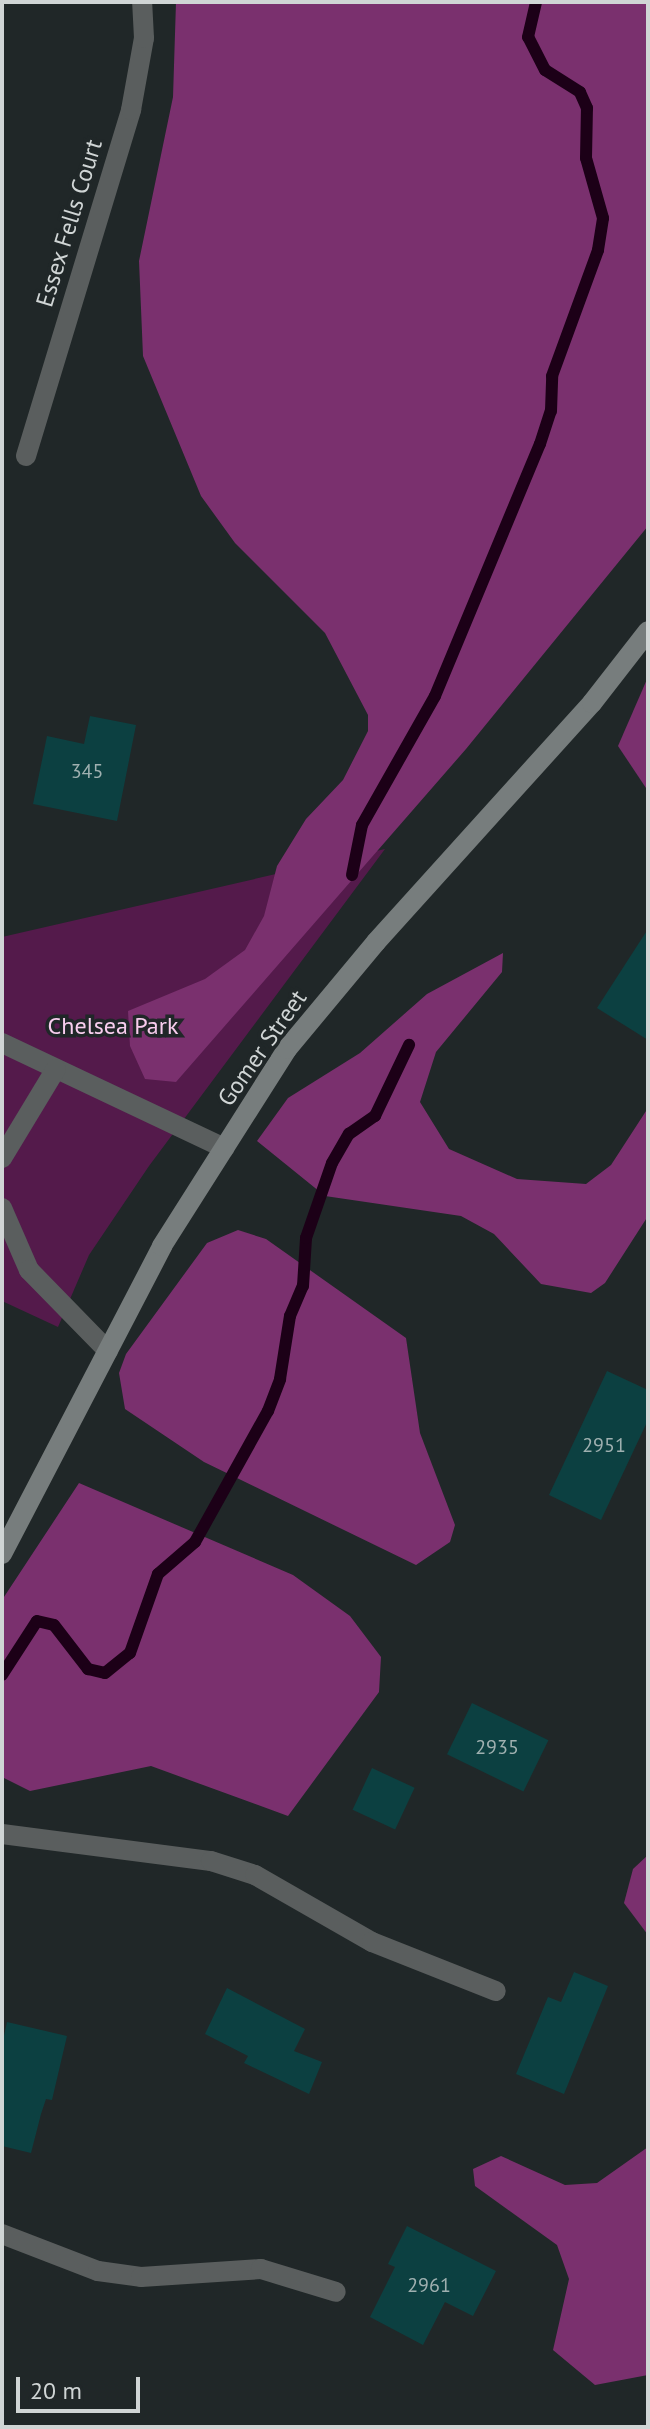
<!DOCTYPE html>
<html>
<head>
<meta charset="utf-8">
<style>
  body { margin:0 }
  #map { position:relative; width:650px; height:2429px; overflow:hidden; background:#202728; font-family:"PT Sans",sans-serif }
  div>[style] { position:absolute }
  [style*='--x'] { left:calc(var(--x)*1px); top:calc(var(--y)*1px); width:calc(var(--w)*1px); rotate:calc(var(--a)*1deg) }
  .green>* { inset:0; background:#541a4b }
  .forest>* { inset:0; background:#7a306e }
  .stream>* { height:12px; margin:-6px; padding:0 6px; transform-origin:6px; border-radius:6px; background:#1c0017 }
  .building>* { inset:0; background:#0c4041; transform-origin:0 0 }
  .lane>* { height:20px; margin:-10px; padding:0 10px; transform-origin:10px; border-radius:10px; background:#5a5e5e }
  .street>* { height:20px; margin:-10px; padding:0 10px; transform-origin:10px; border-radius:10px; background:#5a5e5e }
  .secondary>* { height:20px; margin:-10px; padding:0 10px; transform-origin:10px; border-radius:10px; background:#777d7d }
  span { translate:-50% -50%; white-space:nowrap; text-align:center; line-height:1.15; -webkit-text-stroke:7px #202728; paint-order:stroke }
  .number-label { font-size:20px; color:#9fb0b0 }
  .number-label span { -webkit-text-stroke-width:0 }
  .street-label { font-size:24px; color:#d0d5d5 }
  .park-label { font-size:24px; color:#f8cdee }
  .frame { position:absolute; inset:0; border:4px solid #d0d5d5; pointer-events:none }
  .scale { position:absolute; left:16px; top:2377px; width:124px; height:36px; box-sizing:border-box; border:4px solid #d0d5d5; border-top:0; padding-left:10px; font-size:24px; line-height:28px; white-space:nowrap; color:#d0d5d5; -webkit-text-stroke:6px #202728; paint-order:stroke }
</style>
</head>
<body>
<div id="map">
  <div class="green">
    <div style="clip-path:polygon(385px 849px,149px 1166px,89px 1255px,58px 1327px,2px 1301px,2px 937px)"></div>
  </div>
  <div class="forest">
    <div style="clip-path:polygon(176px 2px,648px 2px,648px 526px,466px 749px,176px 1082px,145px 1079px,130px 1046px,128px 1011px,205px 979px,245px 950px,264px 916px,277px 866px,306px 819px,343px 780px,368px 731px,368px 715px,325px 633px,235px 543px,201px 496px,143px 356px,139px 261px,173px 97px)"></div>
    <div style="clip-path:polygon(648px 677px,648px 791px,618px 746px)"></div>
    <div style="clip-path:polygon(503px 953px,502px 972px,436px 1052px,420px 1102px,449px 1149px,517px 1179px,586px 1184px,611px 1165px,648px 1108px,648px 1216px,605px 1283px,591px 1293px,541px 1284px,494px 1234px,461px 1216px,325px 1196px,257px 1141px,288px 1098px,360px 1053px,427px 994px)"></div>
    <div style="clip-path:polygon(238px 1230px,266px 1239px,406px 1338px,420px 1433px,455px 1525px,450px 1542px,416px 1565px,204px 1462px,125px 1409px,119px 1373px,126px 1354px,207px 1243px)"></div>
    <div style="clip-path:polygon(79px 1483px,293px 1575px,350px 1616px,381px 1657px,379px 1692px,288px 1816px,151px 1766px,30px 1791px,2px 1777px,2px 1600px)"></div>
    <div style="clip-path:polygon(648px 1855px,648px 1935px,624px 1903px,633px 1869px)"></div>
    <div style="clip-path:polygon(648px 2147px,648px 2375px,595px 2385px,553px 2350px,569px 2279px,557px 2245px,475px 2186px,473px 2169px,501px 2156px,565px 2185px,597px 2183px)"></div>
  </div>
  <div class="stream">
    <div style="--x:352;--y:875;--w:51;--a:-78.7"></div>
    <div style="--x:362;--y:825;--w:148;--a:-60.5"></div>
    <div style="--x:435;--y:696;--w:273;--a:-67.4"></div>
    <div style="--x:540;--y:444;--w:35;--a:-72"></div>
    <div style="--x:551;--y:411;--w:35;--a:-88"></div>
    <div style="--x:552;--y:376;--w:134;--a:-69.9"></div>
    <div style="--x:598;--y:250;--w:32;--a:-81"></div>
    <div style="--x:603;--y:218;--w:62;--a:-105.8"></div>
    <div style="--x:586;--y:158;--w:50;--a:-88.9"></div>
    <div style="--x:587;--y:108;--w:17;--a:-114"></div>
    <div style="--x:580;--y:92;--w:41;--a:-147.8"></div>
    <div style="--x:545;--y:70;--w:37;--a:-117"></div>
    <div style="--x:528;--y:37;--w:36;--a:-77"></div>
    <div style="--x:2;--y:1675;--w:64;--a:-57.1"></div>
    <div style="--x:37;--y:1621;--w:17;--a:13"></div>
    <div style="--x:54;--y:1625;--w:56;--a:52.3"></div>
    <div style="--x:88;--y:1669;--w:17;--a:13"></div>
    <div style="--x:105;--y:1673;--w:32;--a:-39"></div>
    <div style="--x:130;--y:1653;--w:84;--a:-70.5"></div>
    <div style="--x:158;--y:1574;--w:49;--a:-40.9"></div>
    <div style="--x:195;--y:1542;--w:150;--a:-60.9"></div>
    <div style="--x:268;--y:1411;--w:34;--a:-69"></div>
    <div style="--x:280;--y:1379;--w:64;--a:-81"></div>
    <div style="--x:290;--y:1316;--w:33;--a:-67"></div>
    <div style="--x:303;--y:1286;--w:48;--a:-86.4"></div>
    <div style="--x:306;--y:1238;--w:79;--a:-70.9"></div>
    <div style="--x:332;--y:1163;--w:34;--a:-60"></div>
    <div style="--x:349;--y:1134;--w:32;--a:-35"></div>
    <div style="--x:375;--y:1116;--w:79;--a:-64.4"></div>
  </div>
  <div class="building">
    <div style="clip-path:polygon(90px 716px,136px 725px,117px 821px,33px 804px,47px 736px,84px 744px)"></div>
    <div style="clip-path:polygon(648px 929px,648px 1040px,597px 1008px)"></div>
    <div style="clip-path:polygon(607px 1371px,648px 1390px,648px 1420px,601px 1520px,549px 1495px)"></div>
    <div style="left:472px;top:1703px;width:85px;height:57px;rotate:26deg"></div>
    <div style="left:372px;top:1768px;width:47px;height:46px;rotate:25deg"></div>
    <div style="clip-path:polygon(574px 1972px,608px 1986px,564px 2094px,516px 2074px,548px 1997px,561px 2002px)"></div>
    <div style="clip-path:polygon(227px 1988px,305px 2029px,294px 2051px,322px 2062px,309px 2094px,244px 2063px,248px 2056px,205px 2034px)"></div>
    <div style="clip-path:polygon(7px 2022px,67px 2036px,52px 2100px,46px 2099px,41px 2114px,31px 2153px,2px 2146px,2px 2045px)"></div>
    <div style="clip-path:polygon(407px 2226px,496px 2271px,473px 2316px,445px 2302px,423px 2345px,370px 2317px,395px 2267px,388px 2264px)"></div>
  </div>
  <div class="lane">
    <div style="--x:2;--y:1834;--w:211;--a:7.4"></div>
    <div style="--x:211;--y:1861;--w:46;--a:17.7"></div>
    <div style="--x:255;--y:1875;--w:135;--a:29.8"></div>
    <div style="--x:372;--y:1942;--w:133;--a:21.6"></div>
    <div style="--x:2;--y:2234;--w:103;--a:21.1"></div>
    <div style="--x:98;--y:2271;--w:43;--a:7.9"></div>
    <div style="--x:141;--y:2277;--w:120;--a:-3.8"></div>
    <div style="--x:261;--y:2269;--w:78;--a:17"></div>
  </div>
  <div class="street">
    <div style="--x:26;--y:456;--w:362;--a:-73.1"></div>
    <div style="--x:131;--y:110;--w:73;--a:-79.8"></div>
    <div style="--x:144;--y:38;--w:36;--a:-93"></div>
    <div style="--x:2;--y:1043;--w:246;--a:25.3"></div>
    <div style="--x:2;--y:1158;--w:104;--a:-58.8"></div>
    <div style="--x:2;--y:1208;--w:68;--a:66.5"></div>
    <div style="--x:29;--y:1270;--w:113;--a:45.7"></div>
  </div>
  <div class="secondary">
    <div style="--x:2;--y:1554;--w:347;--a:-62.5"></div>
    <div style="--x:162;--y:1246;--w:233;--a:-57.6"></div>
    <div style="--x:287;--y:1049;--w:139;--a:-50.2"></div>
    <div style="--x:376;--y:942;--w:322;--a:-47.9"></div>
    <div style="--x:592;--y:703;--w:91;--a:-52.1"></div>
  </div>
  <div class="number-label">
    <span style="left:87px;top:771px">345</span>
    <span style="left:604px;top:1445px">2951</span>
    <span style="left:497px;top:1747px">2935</span>
    <span style="left:429px;top:2285px">2961</span>
  </div>
  <div class="street-label">
    <span style="left:69px;top:223px;rotate:-73deg">Essex Fells Court</span>
    <span style="left:262px;top:1048px;rotate:-55deg">Gomer Street</span>
  </div>
  <div class="park-label">
    <span style="left:113px;top:1026px">Chelsea Park</span>
  </div>
  <div class="frame"></div>
  <div class="scale">20 m</div>
</div>
</body>
</html>
